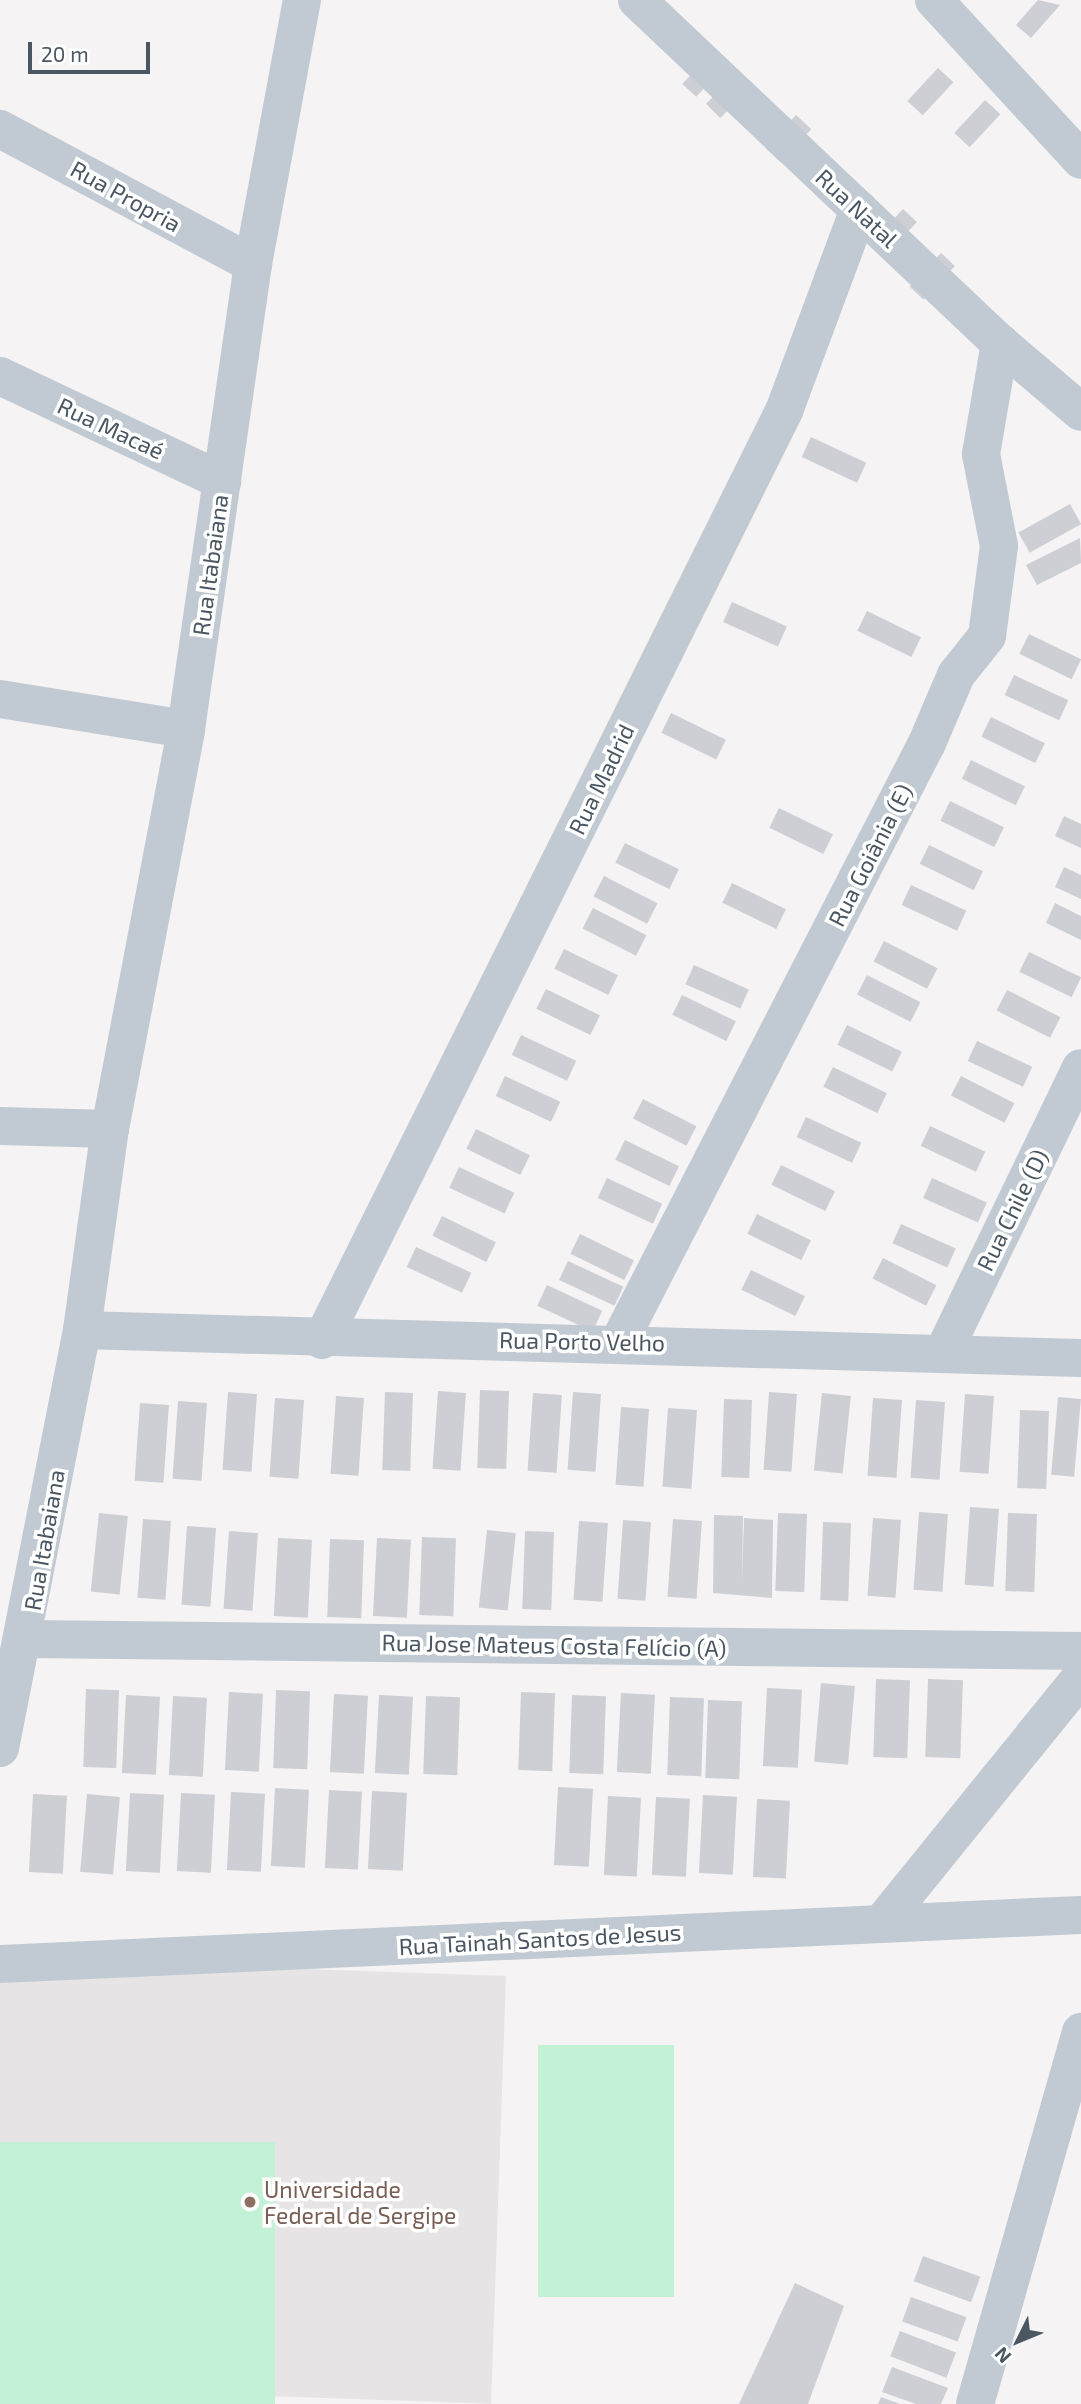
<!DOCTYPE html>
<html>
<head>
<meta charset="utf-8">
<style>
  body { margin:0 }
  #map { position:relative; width:1081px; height:2404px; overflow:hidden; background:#f5f3f3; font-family:"Exo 2",sans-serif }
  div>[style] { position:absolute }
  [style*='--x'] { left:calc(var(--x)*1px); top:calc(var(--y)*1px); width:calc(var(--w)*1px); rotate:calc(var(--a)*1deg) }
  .education>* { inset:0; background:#e6e4e5; transform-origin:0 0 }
  .green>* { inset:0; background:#c3f1d5; transform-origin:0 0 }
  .building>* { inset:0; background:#cdcfd5; transform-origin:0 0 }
  .minor>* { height:38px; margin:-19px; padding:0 19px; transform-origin:19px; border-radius:19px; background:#c1cad2 }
  .tertiary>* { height:38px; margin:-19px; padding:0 19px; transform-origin:19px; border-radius:19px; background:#c1cad2 }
  .dots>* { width:19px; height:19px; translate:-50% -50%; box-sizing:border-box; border:4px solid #fff; border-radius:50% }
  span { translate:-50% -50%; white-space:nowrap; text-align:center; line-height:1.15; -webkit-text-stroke:7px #fff; paint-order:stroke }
  .street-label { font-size:23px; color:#4a5661 }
  .education-label { font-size:23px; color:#785e54 }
  .left { translate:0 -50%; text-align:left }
  .north { position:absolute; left:983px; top:2306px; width:70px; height:70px; -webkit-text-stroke:5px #fff; paint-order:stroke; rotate:227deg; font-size:19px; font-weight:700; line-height:28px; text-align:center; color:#4a5661 }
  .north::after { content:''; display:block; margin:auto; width:24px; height:32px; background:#4a5661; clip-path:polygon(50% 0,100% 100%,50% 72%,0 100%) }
  .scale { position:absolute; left:28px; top:42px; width:122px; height:32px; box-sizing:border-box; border:4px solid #4a5661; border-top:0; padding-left:9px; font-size:21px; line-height:24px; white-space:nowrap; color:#4a5661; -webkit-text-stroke:5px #fff; paint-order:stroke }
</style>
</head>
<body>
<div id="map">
  <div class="education">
    <div style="left:506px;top:1976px;width:428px;height:507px;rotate:92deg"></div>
  </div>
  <div class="green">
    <div style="left:674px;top:2045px;width:252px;height:136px;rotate:90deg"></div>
    <div style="left:0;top:2142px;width:275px;height:262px"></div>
  </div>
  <div class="building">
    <div style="clip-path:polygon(1038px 0,1060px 5px,1031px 38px,1016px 25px)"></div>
    <div style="left:713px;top:51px;width:19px;height:45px;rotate:43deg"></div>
    <div style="left:938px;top:68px;width:21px;height:45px;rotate:43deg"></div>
    <div style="left:738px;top:72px;width:20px;height:45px;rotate:45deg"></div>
    <div style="left:985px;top:100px;width:21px;height:45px;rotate:43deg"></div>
    <div style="left:796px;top:115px;width:21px;height:45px;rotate:43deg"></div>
    <div style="left:903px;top:209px;width:19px;height:46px;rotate:43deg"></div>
    <div style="left:941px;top:253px;width:19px;height:46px;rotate:43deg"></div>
    <div style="left:811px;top:437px;width:61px;height:22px;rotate:25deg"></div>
    <div style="left:1070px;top:504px;width:23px;height:59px;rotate:61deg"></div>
    <div style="clip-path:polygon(1080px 538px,1081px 563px,1037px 585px,1026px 565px)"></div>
    <div style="left:732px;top:602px;width:60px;height:22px;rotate:24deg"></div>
    <div style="left:867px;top:611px;width:60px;height:22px;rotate:26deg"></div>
    <div style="left:1029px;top:634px;width:58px;height:22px;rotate:26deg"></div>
    <div style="left:1014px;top:675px;width:60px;height:22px;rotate:25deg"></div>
    <div style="left:671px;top:713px;width:61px;height:22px;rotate:26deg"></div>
    <div style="left:991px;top:717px;width:60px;height:22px;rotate:26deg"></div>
    <div style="left:971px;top:760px;width:60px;height:21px;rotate:26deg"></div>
    <div style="left:950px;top:801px;width:60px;height:22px;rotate:26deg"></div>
    <div style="left:779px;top:808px;width:60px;height:22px;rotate:26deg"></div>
    <div style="clip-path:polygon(1064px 816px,1081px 824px,1081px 848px,1055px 836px)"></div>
    <div style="left:625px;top:843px;width:60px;height:22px;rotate:26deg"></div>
    <div style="left:929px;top:845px;width:60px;height:21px;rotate:26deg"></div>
    <div style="clip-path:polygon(1064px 867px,1081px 875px,1081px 899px,1055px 887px)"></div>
    <div style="left:604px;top:876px;width:60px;height:23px;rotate:27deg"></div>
    <div style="left:732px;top:883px;width:60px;height:22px;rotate:26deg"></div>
    <div style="left:911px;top:885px;width:61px;height:22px;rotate:25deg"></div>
    <div style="clip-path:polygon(1055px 903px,1081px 916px,1081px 940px,1046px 923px)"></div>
    <div style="left:593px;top:908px;width:60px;height:23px;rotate:27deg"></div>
    <div style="left:884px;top:941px;width:60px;height:23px;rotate:27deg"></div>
    <div style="left:564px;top:949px;width:60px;height:22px;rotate:26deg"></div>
    <div style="left:1029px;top:952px;width:58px;height:22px;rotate:26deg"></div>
    <div style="left:694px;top:965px;width:60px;height:21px;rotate:24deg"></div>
    <div style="left:867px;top:975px;width:60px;height:22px;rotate:27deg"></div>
    <div style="left:546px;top:989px;width:60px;height:22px;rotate:26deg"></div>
    <div style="left:1007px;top:990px;width:60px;height:23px;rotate:27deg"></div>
    <div style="left:682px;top:995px;width:60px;height:22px;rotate:26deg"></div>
    <div style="left:847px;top:1025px;width:61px;height:22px;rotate:26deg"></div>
    <div style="left:521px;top:1035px;width:61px;height:22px;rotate:25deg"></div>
    <div style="left:977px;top:1041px;width:61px;height:22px;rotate:25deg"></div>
    <div style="left:833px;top:1067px;width:60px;height:22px;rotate:26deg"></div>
    <div style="left:505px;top:1076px;width:61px;height:22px;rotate:25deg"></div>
    <div style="left:961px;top:1076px;width:60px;height:22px;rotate:27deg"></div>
    <div style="left:643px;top:1099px;width:60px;height:22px;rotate:27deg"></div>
    <div style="left:806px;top:1117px;width:61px;height:22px;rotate:25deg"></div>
    <div style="left:930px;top:1126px;width:61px;height:22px;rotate:25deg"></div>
    <div style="left:476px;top:1129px;width:60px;height:22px;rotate:26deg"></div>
    <div style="left:625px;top:1140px;width:60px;height:22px;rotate:26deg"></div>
    <div style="left:781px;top:1165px;width:60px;height:22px;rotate:26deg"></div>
    <div style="left:459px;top:1167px;width:61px;height:23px;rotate:25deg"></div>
    <div style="left:607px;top:1178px;width:61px;height:22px;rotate:25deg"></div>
    <div style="left:932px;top:1178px;width:60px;height:22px;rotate:24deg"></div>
    <div style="left:757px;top:1214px;width:60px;height:22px;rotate:26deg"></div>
    <div style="left:442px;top:1216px;width:60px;height:22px;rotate:26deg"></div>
    <div style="left:901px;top:1224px;width:60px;height:21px;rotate:24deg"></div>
    <div style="left:580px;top:1234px;width:60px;height:22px;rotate:26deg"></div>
    <div style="left:416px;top:1247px;width:61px;height:22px;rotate:25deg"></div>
    <div style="left:883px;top:1258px;width:60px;height:23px;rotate:27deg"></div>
    <div style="left:568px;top:1261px;width:61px;height:21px;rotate:25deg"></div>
    <div style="left:751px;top:1270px;width:60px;height:22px;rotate:26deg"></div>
    <div style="left:547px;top:1285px;width:61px;height:23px;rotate:25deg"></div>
    <div style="left:480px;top:1390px;width:29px;height:78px;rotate:2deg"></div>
    <div style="left:438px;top:1391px;width:28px;height:78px;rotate:4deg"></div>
    <div style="left:228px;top:1392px;width:29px;height:78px;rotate:4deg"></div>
    <div style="left:385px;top:1392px;width:28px;height:78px;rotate:2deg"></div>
    <div style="left:573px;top:1392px;width:28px;height:78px;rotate:4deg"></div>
    <div style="left:769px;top:1392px;width:28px;height:78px;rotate:4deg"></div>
    <div style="left:533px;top:1393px;width:29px;height:78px;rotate:4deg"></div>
    <div style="left:822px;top:1393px;width:29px;height:78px;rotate:6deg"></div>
    <div style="left:965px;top:1394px;width:29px;height:78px;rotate:4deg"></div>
    <div style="left:336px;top:1396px;width:28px;height:78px;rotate:4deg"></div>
    <div style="left:1058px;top:1397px;width:23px;height:78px;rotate:5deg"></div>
    <div style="left:275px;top:1398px;width:29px;height:79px;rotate:4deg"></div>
    <div style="left:873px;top:1398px;width:29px;height:78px;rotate:4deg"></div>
    <div style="left:724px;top:1399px;width:28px;height:78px;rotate:2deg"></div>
    <div style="left:916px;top:1400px;width:29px;height:78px;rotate:4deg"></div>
    <div style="left:178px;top:1401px;width:29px;height:78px;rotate:4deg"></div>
    <div style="left:140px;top:1403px;width:29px;height:78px;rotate:4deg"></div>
    <div style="left:621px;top:1407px;width:28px;height:78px;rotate:4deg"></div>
    <div style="left:668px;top:1408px;width:29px;height:79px;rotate:4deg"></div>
    <div style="left:1020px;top:1410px;width:29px;height:78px;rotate:2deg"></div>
    <div style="left:970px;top:1507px;width:29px;height:78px;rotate:4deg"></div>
    <div style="left:919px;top:1512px;width:29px;height:78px;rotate:4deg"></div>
    <div style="left:99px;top:1513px;width:29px;height:79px;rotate:6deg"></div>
    <div style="left:778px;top:1513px;width:29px;height:78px;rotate:2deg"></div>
    <div style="left:1008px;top:1513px;width:29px;height:78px;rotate:2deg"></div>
    <div style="clip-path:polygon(714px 1515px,743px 1516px,742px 1582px,744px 1518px,773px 1520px,772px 1598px,713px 1593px)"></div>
    <div style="left:873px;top:1518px;width:28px;height:78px;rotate:4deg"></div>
    <div style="left:143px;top:1519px;width:28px;height:79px;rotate:4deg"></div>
    <div style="left:673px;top:1519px;width:29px;height:78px;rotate:4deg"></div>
    <div style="left:623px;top:1520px;width:28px;height:79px;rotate:4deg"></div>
    <div style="left:579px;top:1521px;width:29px;height:79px;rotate:4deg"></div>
    <div style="left:823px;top:1522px;width:28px;height:78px;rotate:2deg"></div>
    <div style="left:187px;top:1526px;width:29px;height:79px;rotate:4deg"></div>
    <div style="left:487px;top:1530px;width:29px;height:78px;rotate:6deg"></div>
    <div style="left:229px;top:1531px;width:29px;height:78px;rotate:4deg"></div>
    <div style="left:525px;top:1531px;width:29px;height:78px;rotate:2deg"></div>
    <div style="left:422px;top:1537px;width:34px;height:78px;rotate:2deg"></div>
    <div style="left:278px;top:1538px;width:34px;height:78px;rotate:3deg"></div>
    <div style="left:377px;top:1538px;width:34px;height:78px;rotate:3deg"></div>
    <div style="left:330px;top:1539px;width:34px;height:78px;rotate:2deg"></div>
    <div style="left:876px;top:1679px;width:34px;height:78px;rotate:2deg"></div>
    <div style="left:928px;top:1679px;width:35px;height:78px;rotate:2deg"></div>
    <div style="left:821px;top:1683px;width:34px;height:79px;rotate:5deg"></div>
    <div style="left:767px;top:1688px;width:35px;height:78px;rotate:3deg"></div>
    <div style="left:86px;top:1689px;width:33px;height:78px;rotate:2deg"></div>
    <div style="left:276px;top:1690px;width:34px;height:78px;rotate:2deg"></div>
    <div style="left:229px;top:1692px;width:34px;height:78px;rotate:3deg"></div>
    <div style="left:521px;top:1692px;width:34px;height:78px;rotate:2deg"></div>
    <div style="left:621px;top:1693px;width:34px;height:79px;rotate:3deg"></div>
    <div style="left:334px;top:1694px;width:34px;height:78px;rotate:3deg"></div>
    <div style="left:126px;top:1695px;width:34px;height:78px;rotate:3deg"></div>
    <div style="left:379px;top:1695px;width:34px;height:78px;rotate:3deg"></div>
    <div style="left:572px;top:1695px;width:34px;height:78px;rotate:2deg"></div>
    <div style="left:173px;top:1696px;width:34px;height:79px;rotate:3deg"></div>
    <div style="left:426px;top:1696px;width:34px;height:78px;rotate:2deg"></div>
    <div style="left:670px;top:1697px;width:34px;height:78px;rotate:2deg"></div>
    <div style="left:708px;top:1700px;width:34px;height:78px;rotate:2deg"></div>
    <div style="left:558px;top:1787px;width:35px;height:78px;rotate:3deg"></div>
    <div style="left:275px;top:1788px;width:34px;height:78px;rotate:3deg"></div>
    <div style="left:329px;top:1790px;width:33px;height:78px;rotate:3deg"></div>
    <div style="left:372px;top:1791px;width:35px;height:78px;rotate:3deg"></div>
    <div style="left:231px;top:1792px;width:34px;height:78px;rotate:3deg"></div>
    <div style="left:130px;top:1793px;width:34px;height:78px;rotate:3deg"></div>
    <div style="left:181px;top:1793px;width:34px;height:78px;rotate:3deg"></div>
    <div style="left:33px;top:1794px;width:34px;height:78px;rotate:3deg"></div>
    <div style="left:87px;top:1794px;width:33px;height:78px;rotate:5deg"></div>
    <div style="left:703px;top:1795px;width:34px;height:78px;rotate:3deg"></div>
    <div style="left:608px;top:1796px;width:33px;height:79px;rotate:3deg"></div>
    <div style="left:656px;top:1797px;width:34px;height:78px;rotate:3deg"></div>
    <div style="left:757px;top:1799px;width:33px;height:78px;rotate:3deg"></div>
    <div style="left:923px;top:2256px;width:61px;height:27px;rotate:20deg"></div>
    <div style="clip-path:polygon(795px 2283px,844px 2306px,808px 2404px,739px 2404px)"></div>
    <div style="left:911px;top:2297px;width:59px;height:26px;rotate:20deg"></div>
    <div style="left:900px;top:2331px;width:60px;height:27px;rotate:21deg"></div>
    <div style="clip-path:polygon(892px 2367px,948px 2388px,941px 2404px,916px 2404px,882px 2392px)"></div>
    <div style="clip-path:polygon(881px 2397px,900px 2404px,878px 2404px)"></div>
  </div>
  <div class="minor">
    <div style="--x:637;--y:0;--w:499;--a:43.4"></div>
    <div style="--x:1000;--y:343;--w:106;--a:40.4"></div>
    <div style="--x:934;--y:0;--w:217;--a:47.4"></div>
    <div style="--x:0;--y:129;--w:287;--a:28.1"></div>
    <div style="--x:0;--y:376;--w:246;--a:25.3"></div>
    <div style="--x:0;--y:699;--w:188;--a:9.2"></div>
    <div style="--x:0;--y:1126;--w:110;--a:1.6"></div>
    <div style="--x:82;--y:1330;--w:999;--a:1.61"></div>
    <div style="--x:322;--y:1340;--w:1038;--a:-63.56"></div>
    <div style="--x:784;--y:411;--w:215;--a:-69.6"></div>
    <div style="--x:620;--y:1340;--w:671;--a:-62.79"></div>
    <div style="--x:927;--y:743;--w:74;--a:-66.9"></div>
    <div style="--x:956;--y:675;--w:50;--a:-51.5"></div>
    <div style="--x:987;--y:636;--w:91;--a:-82.4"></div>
    <div style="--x:999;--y:546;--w:94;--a:-101.1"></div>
    <div style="--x:981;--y:454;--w:113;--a:-80.3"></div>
    <div style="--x:944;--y:1351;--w:314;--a:-64.2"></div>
    <div style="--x:26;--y:1639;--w:1055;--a:0.65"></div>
    <div style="--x:0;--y:1748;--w:426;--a:-78.9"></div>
    <div style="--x:82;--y:1330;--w:203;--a:-82.1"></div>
    <div style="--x:110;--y:1129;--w:407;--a:-79.2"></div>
    <div style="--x:186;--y:729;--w:470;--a:-81.8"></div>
    <div style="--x:253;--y:264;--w:269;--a:-79.5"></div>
  </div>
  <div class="tertiary">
    <div style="--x:881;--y:1924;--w:318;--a:-51"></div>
    <div style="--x:0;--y:1964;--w:1082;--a:-2.6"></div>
    <div style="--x:975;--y:2404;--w:387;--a:-74.1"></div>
  </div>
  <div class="dots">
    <div style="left:250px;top:2202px;background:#8d6e63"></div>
  </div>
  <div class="street-label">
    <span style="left:126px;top:196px;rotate:29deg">Rua Propria</span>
    <span style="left:857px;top:208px;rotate:43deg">Rua Natal</span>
    <span style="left:111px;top:428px;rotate:25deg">Rua Macaé</span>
    <span style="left:210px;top:565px;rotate:-82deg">Rua Itabaiana</span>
    <span style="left:601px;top:779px;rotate:-64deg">Rua Madrid</span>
    <span style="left:870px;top:855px;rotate:-63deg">Rua Goiânia (E)</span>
    <span style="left:1012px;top:1210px;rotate:-64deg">Rua Chile (D)</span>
    <span style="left:582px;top:1341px;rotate:1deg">Rua Porto Velho</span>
    <span style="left:44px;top:1540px;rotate:-80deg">Rua Itabaiana</span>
    <span style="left:554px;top:1645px;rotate:1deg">Rua Jose Mateus Costa Felício (A)</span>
    <span style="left:540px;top:1939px;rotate:-3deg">Rua Tainah Santos de Jesus</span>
  </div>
  <div class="education-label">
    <span class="left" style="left:264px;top:2202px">Universidade<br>Federal de Sergipe</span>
  </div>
  <div class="north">N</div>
  <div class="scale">20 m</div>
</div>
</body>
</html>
